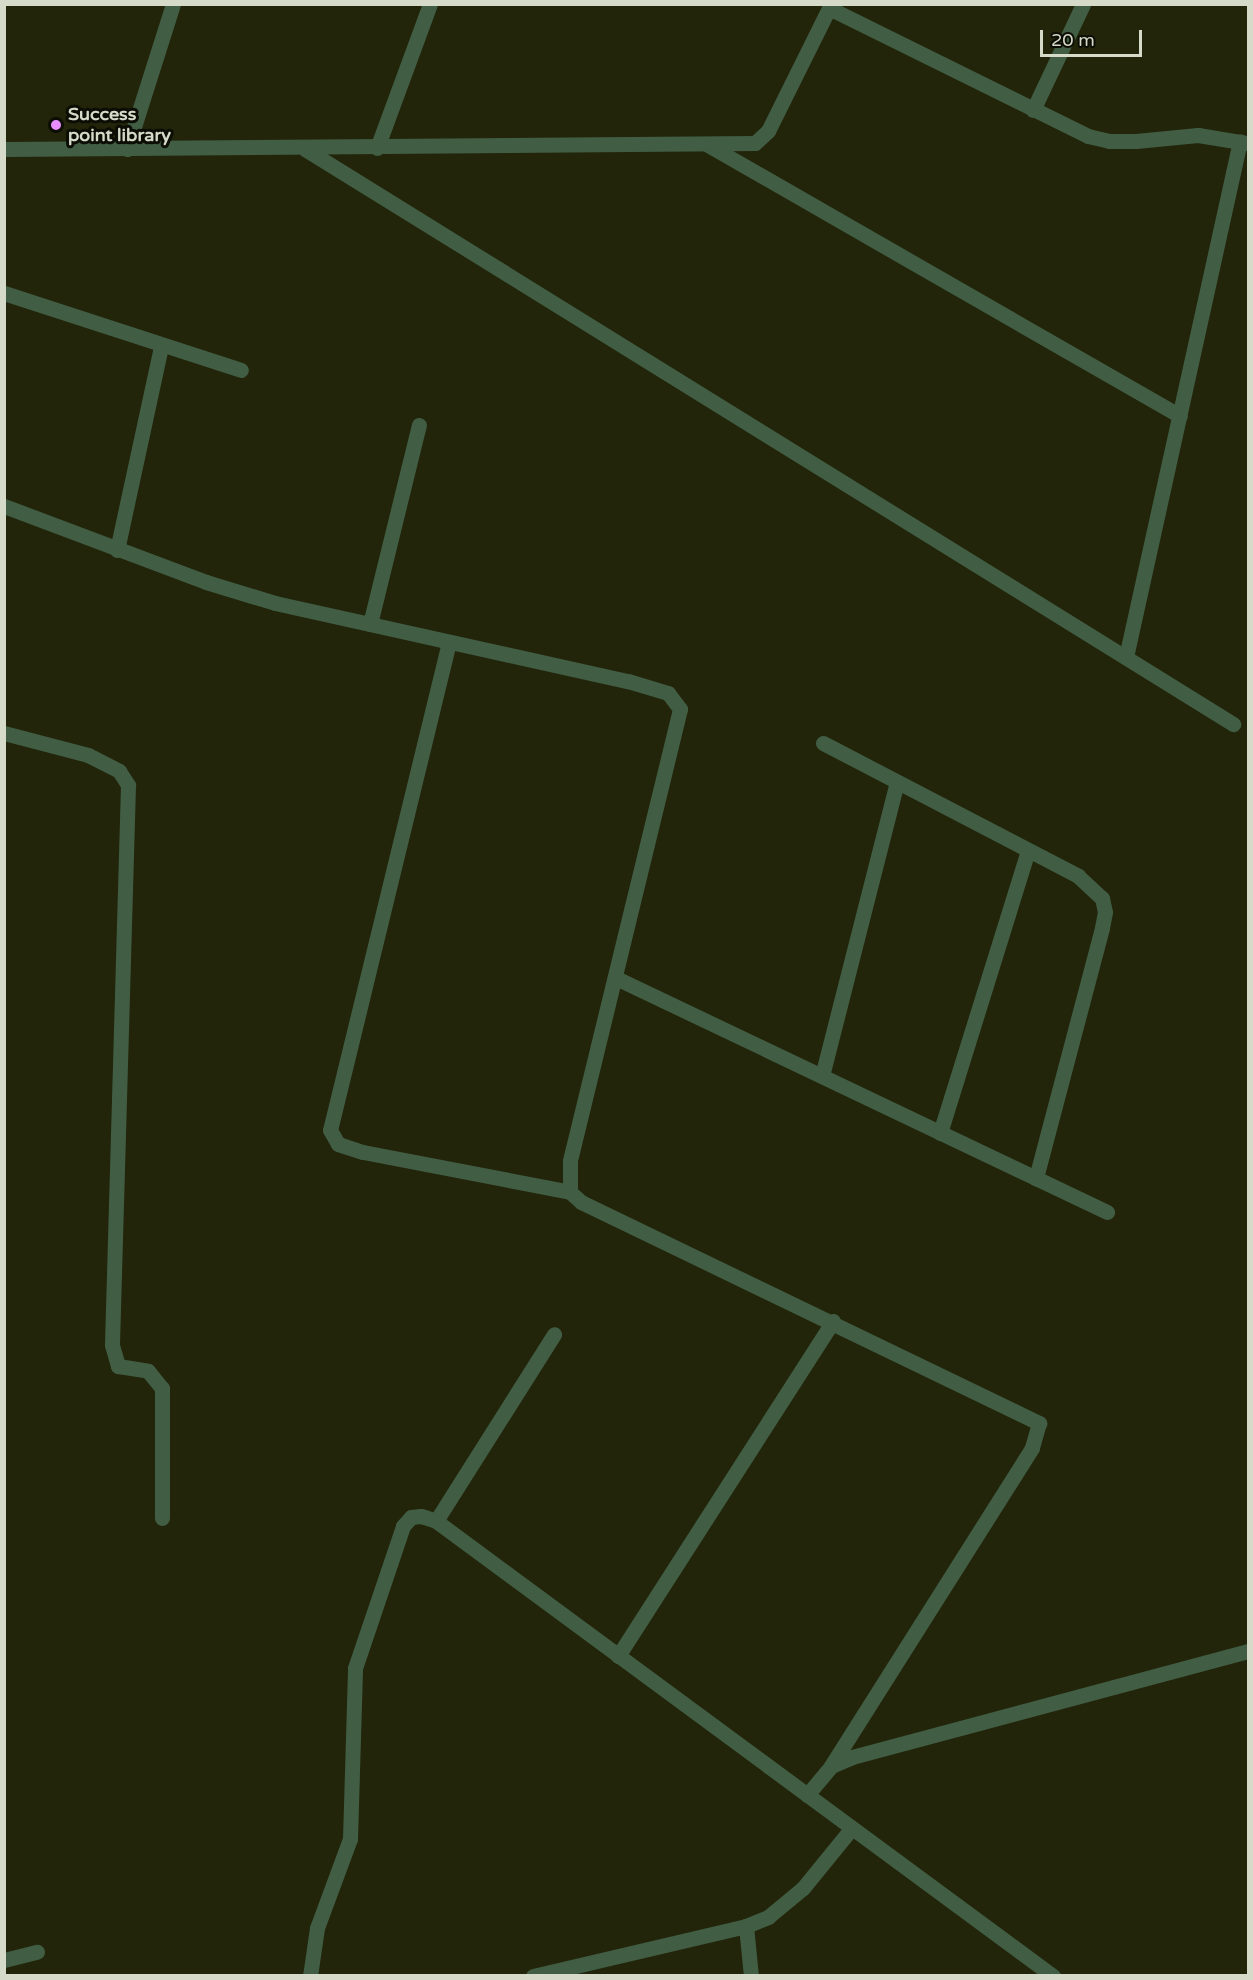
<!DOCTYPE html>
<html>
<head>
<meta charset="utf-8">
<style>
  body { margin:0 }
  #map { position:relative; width:1253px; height:1980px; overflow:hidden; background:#22250a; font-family:"Varela Round",sans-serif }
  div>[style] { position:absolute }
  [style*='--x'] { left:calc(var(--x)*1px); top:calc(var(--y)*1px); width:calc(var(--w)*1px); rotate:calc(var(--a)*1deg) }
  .minor>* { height:15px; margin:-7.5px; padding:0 7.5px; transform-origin:7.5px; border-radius:7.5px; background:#415e44 }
  .dots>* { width:16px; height:16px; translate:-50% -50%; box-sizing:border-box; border:3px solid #0c0d04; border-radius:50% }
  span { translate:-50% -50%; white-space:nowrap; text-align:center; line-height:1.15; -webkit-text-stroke:6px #0c0d04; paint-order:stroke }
  .poi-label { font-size:18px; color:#d6dac9; font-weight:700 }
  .left { translate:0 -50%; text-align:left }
  .frame { position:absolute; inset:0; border:6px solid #d6dac9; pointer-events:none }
  .scale { position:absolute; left:1040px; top:30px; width:102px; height:27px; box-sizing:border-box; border:3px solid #d6dac9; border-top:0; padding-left:8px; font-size:18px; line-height:21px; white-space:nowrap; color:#d6dac9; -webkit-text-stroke:4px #0c0d04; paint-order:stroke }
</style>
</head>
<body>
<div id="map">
  <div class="minor">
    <div style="--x:829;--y:8;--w:289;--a:26.3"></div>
    <div style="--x:1088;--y:136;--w:22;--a:13"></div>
    <div style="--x:1109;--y:141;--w:27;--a:0"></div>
    <div style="--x:1136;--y:141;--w:62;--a:-5.5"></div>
    <div style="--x:1198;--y:135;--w:50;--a:9.3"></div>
    <div style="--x:1033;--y:110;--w:117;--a:-64.7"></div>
    <div style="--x:708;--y:145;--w:544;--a:29.86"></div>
    <div style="--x:377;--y:148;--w:153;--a:-69.8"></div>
    <div style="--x:4;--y:149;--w:751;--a:-0.46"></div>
    <div style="--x:755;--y:143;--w:18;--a:-43"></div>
    <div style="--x:768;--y:131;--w:142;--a:-63.6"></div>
    <div style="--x:127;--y:149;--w:152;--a:-72.4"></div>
    <div style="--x:305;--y:149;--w:1092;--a:31.78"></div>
    <div style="--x:4;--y:293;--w:249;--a:18"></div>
    <div style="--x:4;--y:506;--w:216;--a:20.6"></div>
    <div style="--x:206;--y:582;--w:72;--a:16.9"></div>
    <div style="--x:275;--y:603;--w:362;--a:12.5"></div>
    <div style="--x:628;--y:681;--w:42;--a:16.7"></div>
    <div style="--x:668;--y:693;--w:20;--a:53"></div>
    <div style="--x:680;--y:709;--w:465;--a:103.7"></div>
    <div style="--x:570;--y:1161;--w:31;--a:90"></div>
    <div style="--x:570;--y:1192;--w:15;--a:42"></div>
    <div style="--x:581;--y:1202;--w:509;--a:25.76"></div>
    <div style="--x:1039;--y:1423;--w:26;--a:106"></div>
    <div style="--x:1032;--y:1448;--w:376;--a:122.3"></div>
    <div style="--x:117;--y:550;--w:209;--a:-77.8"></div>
    <div style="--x:370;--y:624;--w:205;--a:-76.2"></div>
    <div style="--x:449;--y:642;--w:502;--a:103.7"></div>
    <div style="--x:330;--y:1130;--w:16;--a:60"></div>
    <div style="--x:338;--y:1144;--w:26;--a:18"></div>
    <div style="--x:363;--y:1152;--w:211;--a:10.9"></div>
    <div style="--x:1126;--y:657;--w:528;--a:-77.54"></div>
    <div style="--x:4;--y:733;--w:87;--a:14.7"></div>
    <div style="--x:88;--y:755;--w:35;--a:27"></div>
    <div style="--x:119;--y:771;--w:17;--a:57"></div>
    <div style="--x:128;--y:785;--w:560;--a:91.64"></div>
    <div style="--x:112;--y:1345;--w:22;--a:74"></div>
    <div style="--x:118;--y:1366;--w:30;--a:9"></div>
    <div style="--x:148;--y:1371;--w:22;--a:51"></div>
    <div style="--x:162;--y:1388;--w:130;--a:90"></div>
    <div style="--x:823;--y:743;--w:288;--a:27.5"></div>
    <div style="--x:1078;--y:876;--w:33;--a:43"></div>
    <div style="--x:1102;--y:898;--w:14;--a:78"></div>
    <div style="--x:1105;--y:912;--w:16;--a:101"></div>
    <div style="--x:1102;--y:928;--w:259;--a:104.8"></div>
    <div style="--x:616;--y:978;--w:544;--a:25.48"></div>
    <div style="--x:822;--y:1076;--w:303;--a:-75.7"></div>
    <div style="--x:940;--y:1133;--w:296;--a:-72.7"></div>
    <div style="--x:436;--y:1521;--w:221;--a:-57.7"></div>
    <div style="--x:618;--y:1656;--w:398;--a:-57.3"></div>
    <div style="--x:807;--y:1795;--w:38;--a:-50"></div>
    <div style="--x:831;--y:1766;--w:23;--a:-23"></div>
    <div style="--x:852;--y:1757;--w:410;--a:-15"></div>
    <div style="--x:746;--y:1926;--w:50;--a:84.3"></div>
    <div style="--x:4;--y:1960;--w:34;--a:-14"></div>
    <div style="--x:310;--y:1976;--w:49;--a:-81.7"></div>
    <div style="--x:317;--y:1928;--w:95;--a:-69.7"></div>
    <div style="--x:350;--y:1839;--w:171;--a:-88.3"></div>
    <div style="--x:355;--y:1668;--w:150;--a:-71.3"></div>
    <div style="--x:403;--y:1526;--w:12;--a:-48"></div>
    <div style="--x:411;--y:1517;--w:10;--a:-6"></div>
    <div style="--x:421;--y:1516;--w:16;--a:18"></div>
    <div style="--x:436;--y:1521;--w:767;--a:36.41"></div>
    <div style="--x:533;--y:1976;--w:219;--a:-13.2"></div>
    <div style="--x:746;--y:1926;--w:24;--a:-22"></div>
    <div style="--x:768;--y:1917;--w:45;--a:-39.6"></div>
    <div style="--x:803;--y:1888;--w:77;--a:-50.8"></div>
  </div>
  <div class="dots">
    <div style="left:56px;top:125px;background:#e98dfe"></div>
  </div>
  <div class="poi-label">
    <span class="left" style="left:68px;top:125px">Success<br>point library</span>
  </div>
  <div class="frame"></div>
  <div class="scale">20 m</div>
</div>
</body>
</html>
